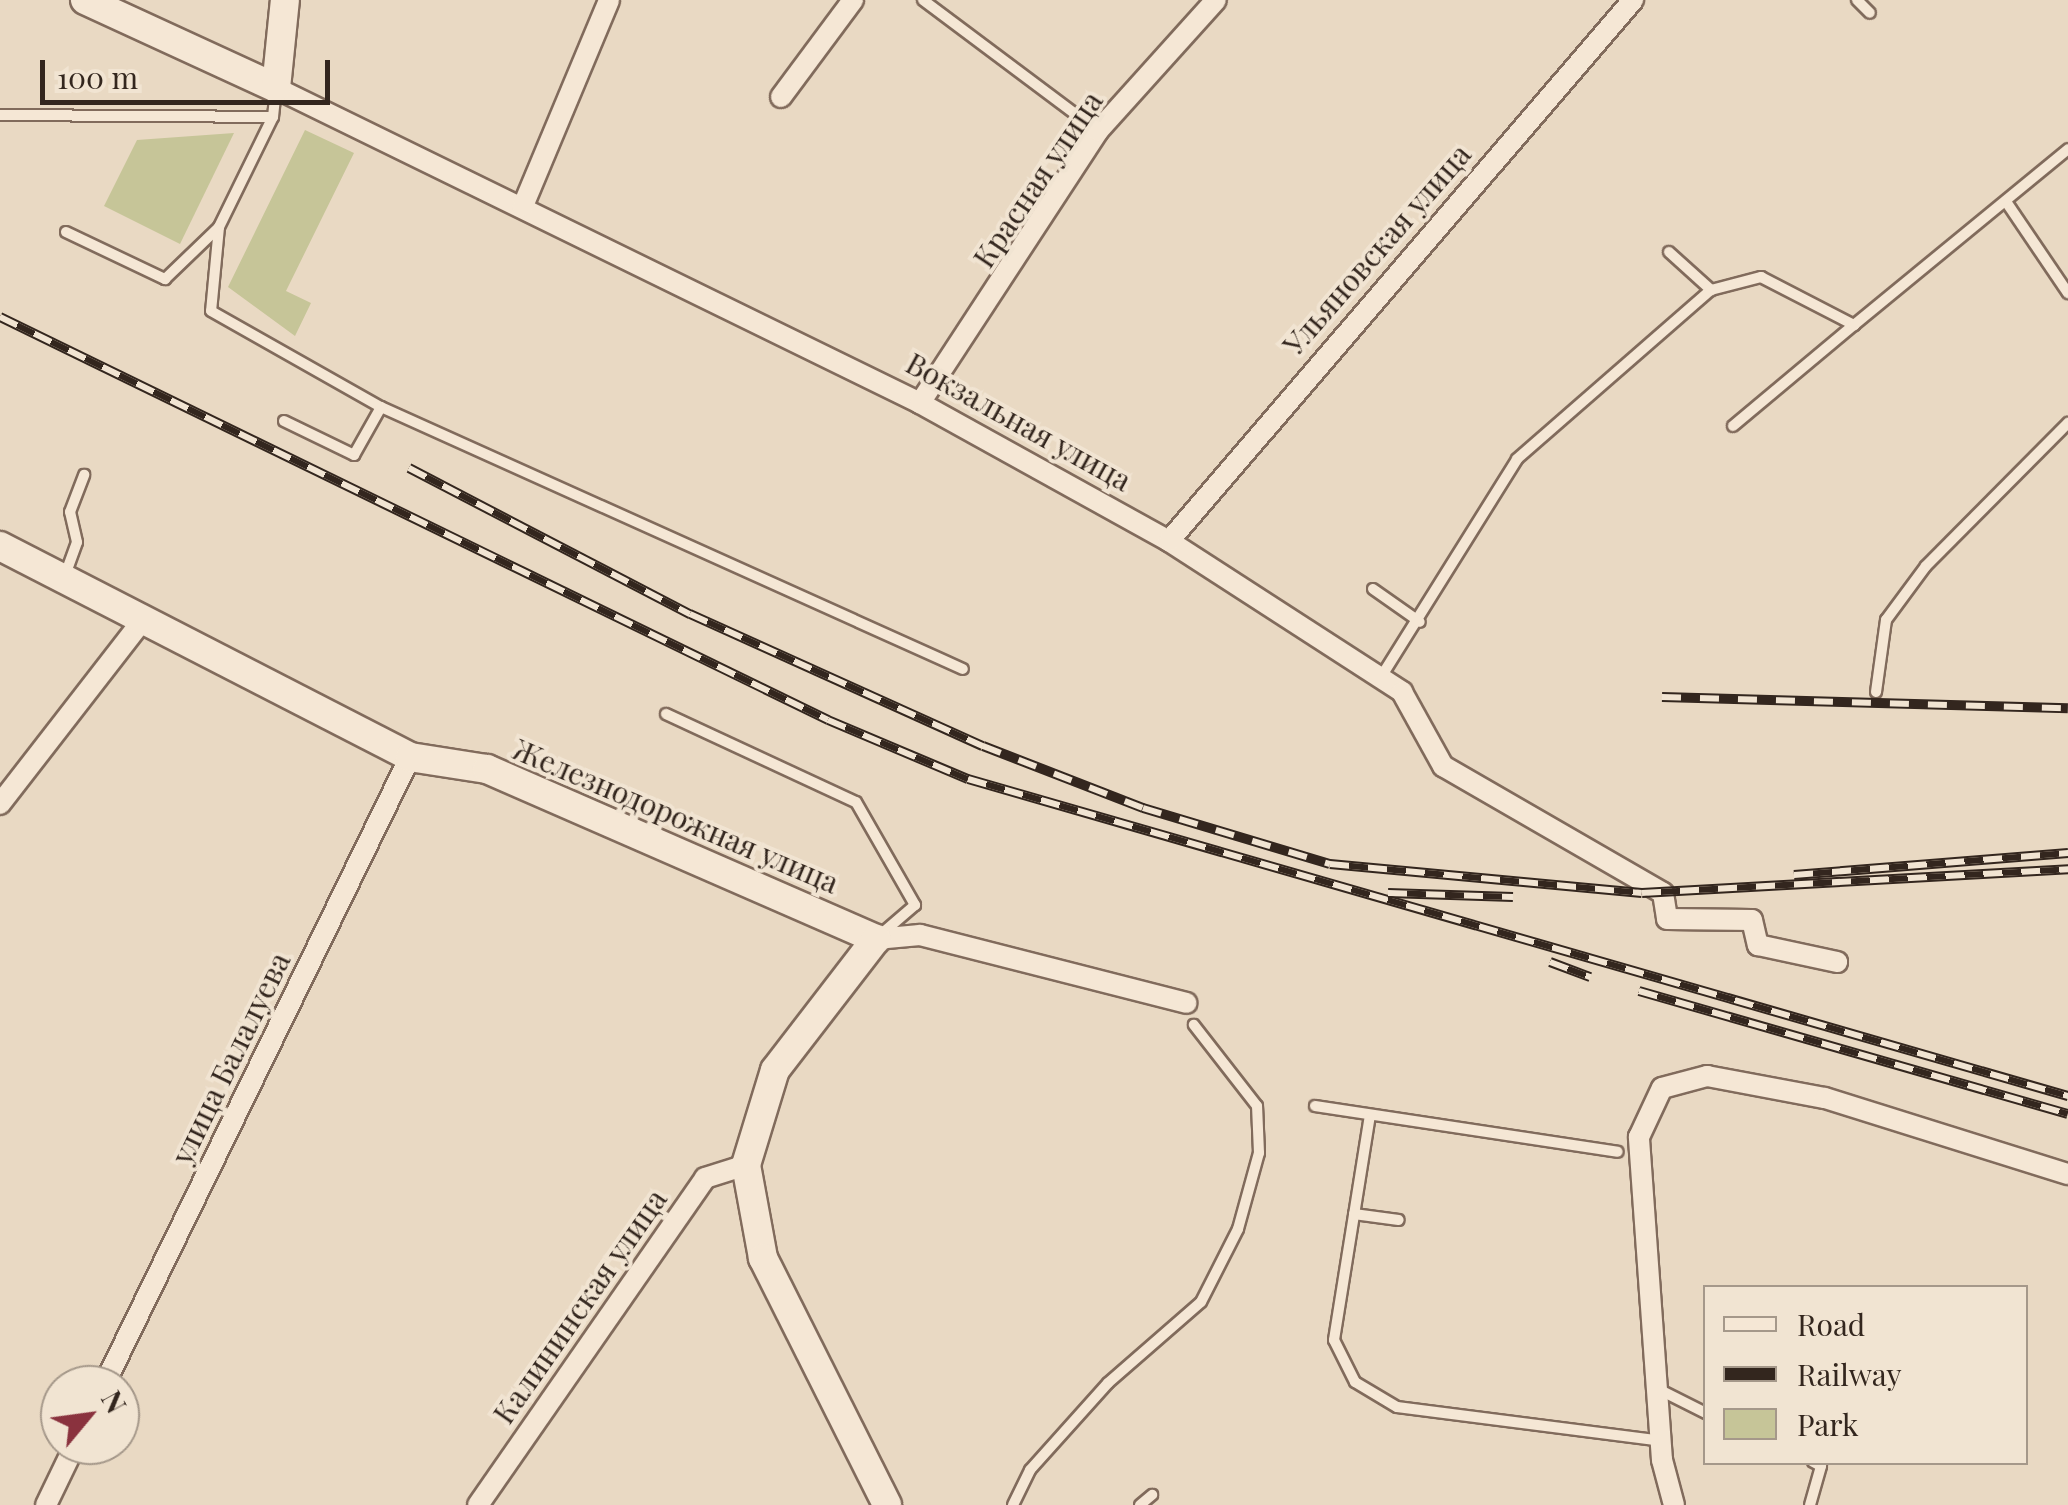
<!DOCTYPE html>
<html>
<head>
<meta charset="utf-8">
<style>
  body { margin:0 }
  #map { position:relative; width:2068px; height:1505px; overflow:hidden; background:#e9d9c3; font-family:"Playfair Display",serif }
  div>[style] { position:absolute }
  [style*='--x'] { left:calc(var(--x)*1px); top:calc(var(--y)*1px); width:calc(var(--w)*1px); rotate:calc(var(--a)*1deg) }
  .green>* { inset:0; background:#c6c598 }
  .roads { filter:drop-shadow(2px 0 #816b5c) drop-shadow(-2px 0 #816b5c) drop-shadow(0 2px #816b5c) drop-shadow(0 -2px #816b5c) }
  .lane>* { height:10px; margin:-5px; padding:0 5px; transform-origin:5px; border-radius:5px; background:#f5e7d5 }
  .street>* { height:20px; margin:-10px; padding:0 10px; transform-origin:10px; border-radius:10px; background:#f5e7d5 }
  .secondary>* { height:28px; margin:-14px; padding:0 14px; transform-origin:14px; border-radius:14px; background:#f5e7d5 }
  .rail>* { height:10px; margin-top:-5px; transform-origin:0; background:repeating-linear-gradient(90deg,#f1e4d2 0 19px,#33261e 0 38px); box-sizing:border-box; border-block:2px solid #33261e }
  span { translate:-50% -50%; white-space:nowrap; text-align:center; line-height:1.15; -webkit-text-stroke:8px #f1e4d2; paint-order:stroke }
  .street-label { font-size:30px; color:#33261e }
  .legend { position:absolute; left:1703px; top:1285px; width:325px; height:180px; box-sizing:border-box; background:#f1e4d2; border:2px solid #a5988a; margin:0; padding:12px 18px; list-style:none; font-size:30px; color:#33261e }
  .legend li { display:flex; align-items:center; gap:20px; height:50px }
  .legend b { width:50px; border:2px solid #a5988a }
  .north { position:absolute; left:40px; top:1365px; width:100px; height:100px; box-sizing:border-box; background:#f1e4d2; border:2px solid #a5988a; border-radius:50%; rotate:61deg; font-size:28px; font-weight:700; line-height:40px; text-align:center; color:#33261e }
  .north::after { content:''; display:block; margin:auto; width:35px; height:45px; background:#8a323e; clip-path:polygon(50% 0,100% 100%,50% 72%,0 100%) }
  .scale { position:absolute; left:40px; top:60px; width:290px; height:45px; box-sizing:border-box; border:5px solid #33261e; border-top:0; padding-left:12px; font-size:30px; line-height:35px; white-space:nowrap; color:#33261e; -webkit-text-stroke:8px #f1e4d2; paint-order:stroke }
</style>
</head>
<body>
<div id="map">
  <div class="green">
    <div style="clip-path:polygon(305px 130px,354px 153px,286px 291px,311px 303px,295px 336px,228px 287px)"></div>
    <div style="clip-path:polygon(234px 133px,180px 244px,104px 206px,137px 140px)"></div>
  </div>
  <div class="roads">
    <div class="lane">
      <div style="--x:923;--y:0;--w:219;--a:36.8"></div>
      <div style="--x:1857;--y:0;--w:18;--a:45"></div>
      <div style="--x:0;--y:115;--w:273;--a:0.4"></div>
      <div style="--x:2007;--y:203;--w:109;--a:55.9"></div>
      <div style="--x:219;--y:227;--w:84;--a:95.4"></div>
      <div style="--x:211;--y:311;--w:195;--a:29.5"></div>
      <div style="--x:381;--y:407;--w:638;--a:24.24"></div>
      <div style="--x:66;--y:232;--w:110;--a:25.4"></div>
      <div style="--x:165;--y:279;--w:75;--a:-43.9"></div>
      <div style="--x:219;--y:227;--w:123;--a:-63.9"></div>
      <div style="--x:273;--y:117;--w:28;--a:-84"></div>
      <div style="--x:1669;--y:252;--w:57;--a:42.1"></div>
      <div style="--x:284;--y:421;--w:78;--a:25.9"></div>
      <div style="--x:354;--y:455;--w:55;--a:-60.6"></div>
      <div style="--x:1733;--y:426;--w:158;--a:-39.9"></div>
      <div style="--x:64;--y:578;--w:38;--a:-70"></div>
      <div style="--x:77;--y:542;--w:31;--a:-103"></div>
      <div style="--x:70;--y:512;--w:40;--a:-69"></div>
      <div style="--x:1373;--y:589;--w:57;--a:35.1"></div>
      <div style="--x:1381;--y:677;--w:257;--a:-58"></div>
      <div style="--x:1517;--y:459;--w:257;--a:-41.1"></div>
      <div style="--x:1711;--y:290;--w:52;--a:-14.6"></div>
      <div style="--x:1761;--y:277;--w:105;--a:27.3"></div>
      <div style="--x:1854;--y:325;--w:277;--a:-39.4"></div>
      <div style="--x:1876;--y:692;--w:73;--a:-82.1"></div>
      <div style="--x:1886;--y:620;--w:67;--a:-53.5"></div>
      <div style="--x:1926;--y:566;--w:202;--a:-45.2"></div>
      <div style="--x:666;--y:714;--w:209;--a:24.9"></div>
      <div style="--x:856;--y:802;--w:119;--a:60.2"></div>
      <div style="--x:915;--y:905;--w:46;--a:139.4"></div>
      <div style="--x:1315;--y:1106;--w:306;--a:8.6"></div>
      <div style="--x:1370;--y:1115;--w:228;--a:99.1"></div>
      <div style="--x:1334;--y:1340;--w:47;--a:63.4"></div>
      <div style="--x:1355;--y:1382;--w:49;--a:30.8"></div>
      <div style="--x:1397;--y:1407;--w:266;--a:7.3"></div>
      <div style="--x:1354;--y:1214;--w:45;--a:7.6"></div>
      <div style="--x:1658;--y:1389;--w:54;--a:26.6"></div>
      <div style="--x:1013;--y:1505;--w:39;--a:-64"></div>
      <div style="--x:1030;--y:1470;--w:117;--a:-48.1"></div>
      <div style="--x:1108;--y:1383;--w:123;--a:-41.1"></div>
      <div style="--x:1201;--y:1302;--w:82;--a:-63.1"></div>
      <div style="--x:1238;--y:1229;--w:79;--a:-74.6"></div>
      <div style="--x:1259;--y:1153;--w:47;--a:-92.4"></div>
      <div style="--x:1257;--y:1106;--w:103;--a:-127.9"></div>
      <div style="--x:1140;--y:1505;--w:16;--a:-40"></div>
      <div style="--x:1810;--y:1505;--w:41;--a:-74.2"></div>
      <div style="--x:1821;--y:1466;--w:9;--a:-153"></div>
    </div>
    <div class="street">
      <div style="--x:276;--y:88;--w:717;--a:26.06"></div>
      <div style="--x:920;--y:403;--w:285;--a:29"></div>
      <div style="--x:1169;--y:541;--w:278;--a:32.9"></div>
      <div style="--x:1402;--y:692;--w:85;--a:61"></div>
      <div style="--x:1443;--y:766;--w:254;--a:30"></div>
      <div style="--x:1663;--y:893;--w:26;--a:81"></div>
      <div style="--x:1667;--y:919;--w:85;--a:0.7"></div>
      <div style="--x:1752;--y:920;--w:26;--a:77"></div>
      <div style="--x:1758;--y:945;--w:81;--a:12.1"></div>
      <div style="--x:781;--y:97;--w:121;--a:-53.4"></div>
      <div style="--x:523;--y:206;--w:223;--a:-67.3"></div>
      <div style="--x:920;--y:403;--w:325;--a:-56.8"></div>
      <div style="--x:1098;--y:131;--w:176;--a:-48"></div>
      <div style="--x:1169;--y:541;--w:713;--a:-49.38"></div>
      <div style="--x:0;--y:804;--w:230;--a:-52.2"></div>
      <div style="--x:876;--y:939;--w:44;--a:-5.2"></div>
      <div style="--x:920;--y:935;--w:275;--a:14.3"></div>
      <div style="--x:104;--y:1385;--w:699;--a:-64.02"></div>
      <div style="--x:46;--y:1505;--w:67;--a:-64.2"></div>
      <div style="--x:478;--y:1505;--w:398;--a:-55.2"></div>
      <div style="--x:705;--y:1178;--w:43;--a:-17.6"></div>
      <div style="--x:1674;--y:1505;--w:47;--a:-104.9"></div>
      <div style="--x:1662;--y:1460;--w:324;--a:-94.1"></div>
      <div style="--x:1639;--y:1137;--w:54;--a:-64.9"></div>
      <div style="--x:1662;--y:1088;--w:47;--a:-14.9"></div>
      <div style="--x:1707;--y:1076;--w:120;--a:10.6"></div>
      <div style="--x:1825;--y:1098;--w:255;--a:17.4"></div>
    </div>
    <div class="secondary">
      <div style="--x:85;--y:0;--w:210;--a:24.7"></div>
      <div style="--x:276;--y:88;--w:88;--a:-84.2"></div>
      <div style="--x:0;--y:546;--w:461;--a:27.2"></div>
      <div style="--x:410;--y:757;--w:78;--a:8.9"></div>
      <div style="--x:487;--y:769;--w:425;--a:23.6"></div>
      <div style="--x:876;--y:939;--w:165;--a:127.6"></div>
      <div style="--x:775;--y:1070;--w:99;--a:107"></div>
      <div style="--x:746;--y:1165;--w:95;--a:79.6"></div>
      <div style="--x:763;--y:1258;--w:276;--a:63.3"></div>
    </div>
  </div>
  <div class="rail">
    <div style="--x:0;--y:317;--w:921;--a:25.95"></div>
    <div style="--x:828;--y:720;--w:152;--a:22.9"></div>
    <div style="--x:968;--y:779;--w:1145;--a:16.08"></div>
    <div style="--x:409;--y:468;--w:317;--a:27.5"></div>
    <div style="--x:690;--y:614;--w:321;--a:24.3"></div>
    <div style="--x:983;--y:746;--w:172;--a:21.2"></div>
    <div style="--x:1143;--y:808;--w:195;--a:16.7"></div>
    <div style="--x:1330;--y:864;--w:313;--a:5.3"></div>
    <div style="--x:1642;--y:893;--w:427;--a:-3.2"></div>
    <div style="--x:1662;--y:697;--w:406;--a:1.6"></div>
    <div style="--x:1794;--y:875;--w:275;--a:-4.6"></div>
    <div style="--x:1388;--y:893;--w:125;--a:1.8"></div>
    <div style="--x:1550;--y:962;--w:43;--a:20.6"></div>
    <div style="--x:1639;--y:991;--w:446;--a:16"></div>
  </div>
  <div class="street-label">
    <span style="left:1037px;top:179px;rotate:-56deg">Красная улица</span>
    <span style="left:1376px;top:249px;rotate:-49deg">Ульяновская улица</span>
    <span style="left:1019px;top:421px;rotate:29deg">Вокзальная улица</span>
    <span style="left:676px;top:815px;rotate:23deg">Железнодорожная улица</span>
    <span style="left:230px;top:1058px;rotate:-64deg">улица Балалуева</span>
    <span style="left:579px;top:1306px;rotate:-55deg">Калининская улица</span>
  </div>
  <ul class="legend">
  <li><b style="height:12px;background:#f5e7d5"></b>Road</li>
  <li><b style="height:12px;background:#33261e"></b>Railway</li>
  <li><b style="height:28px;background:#c6c598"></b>Park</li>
  </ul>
  <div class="north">N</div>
  <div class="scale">100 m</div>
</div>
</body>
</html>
